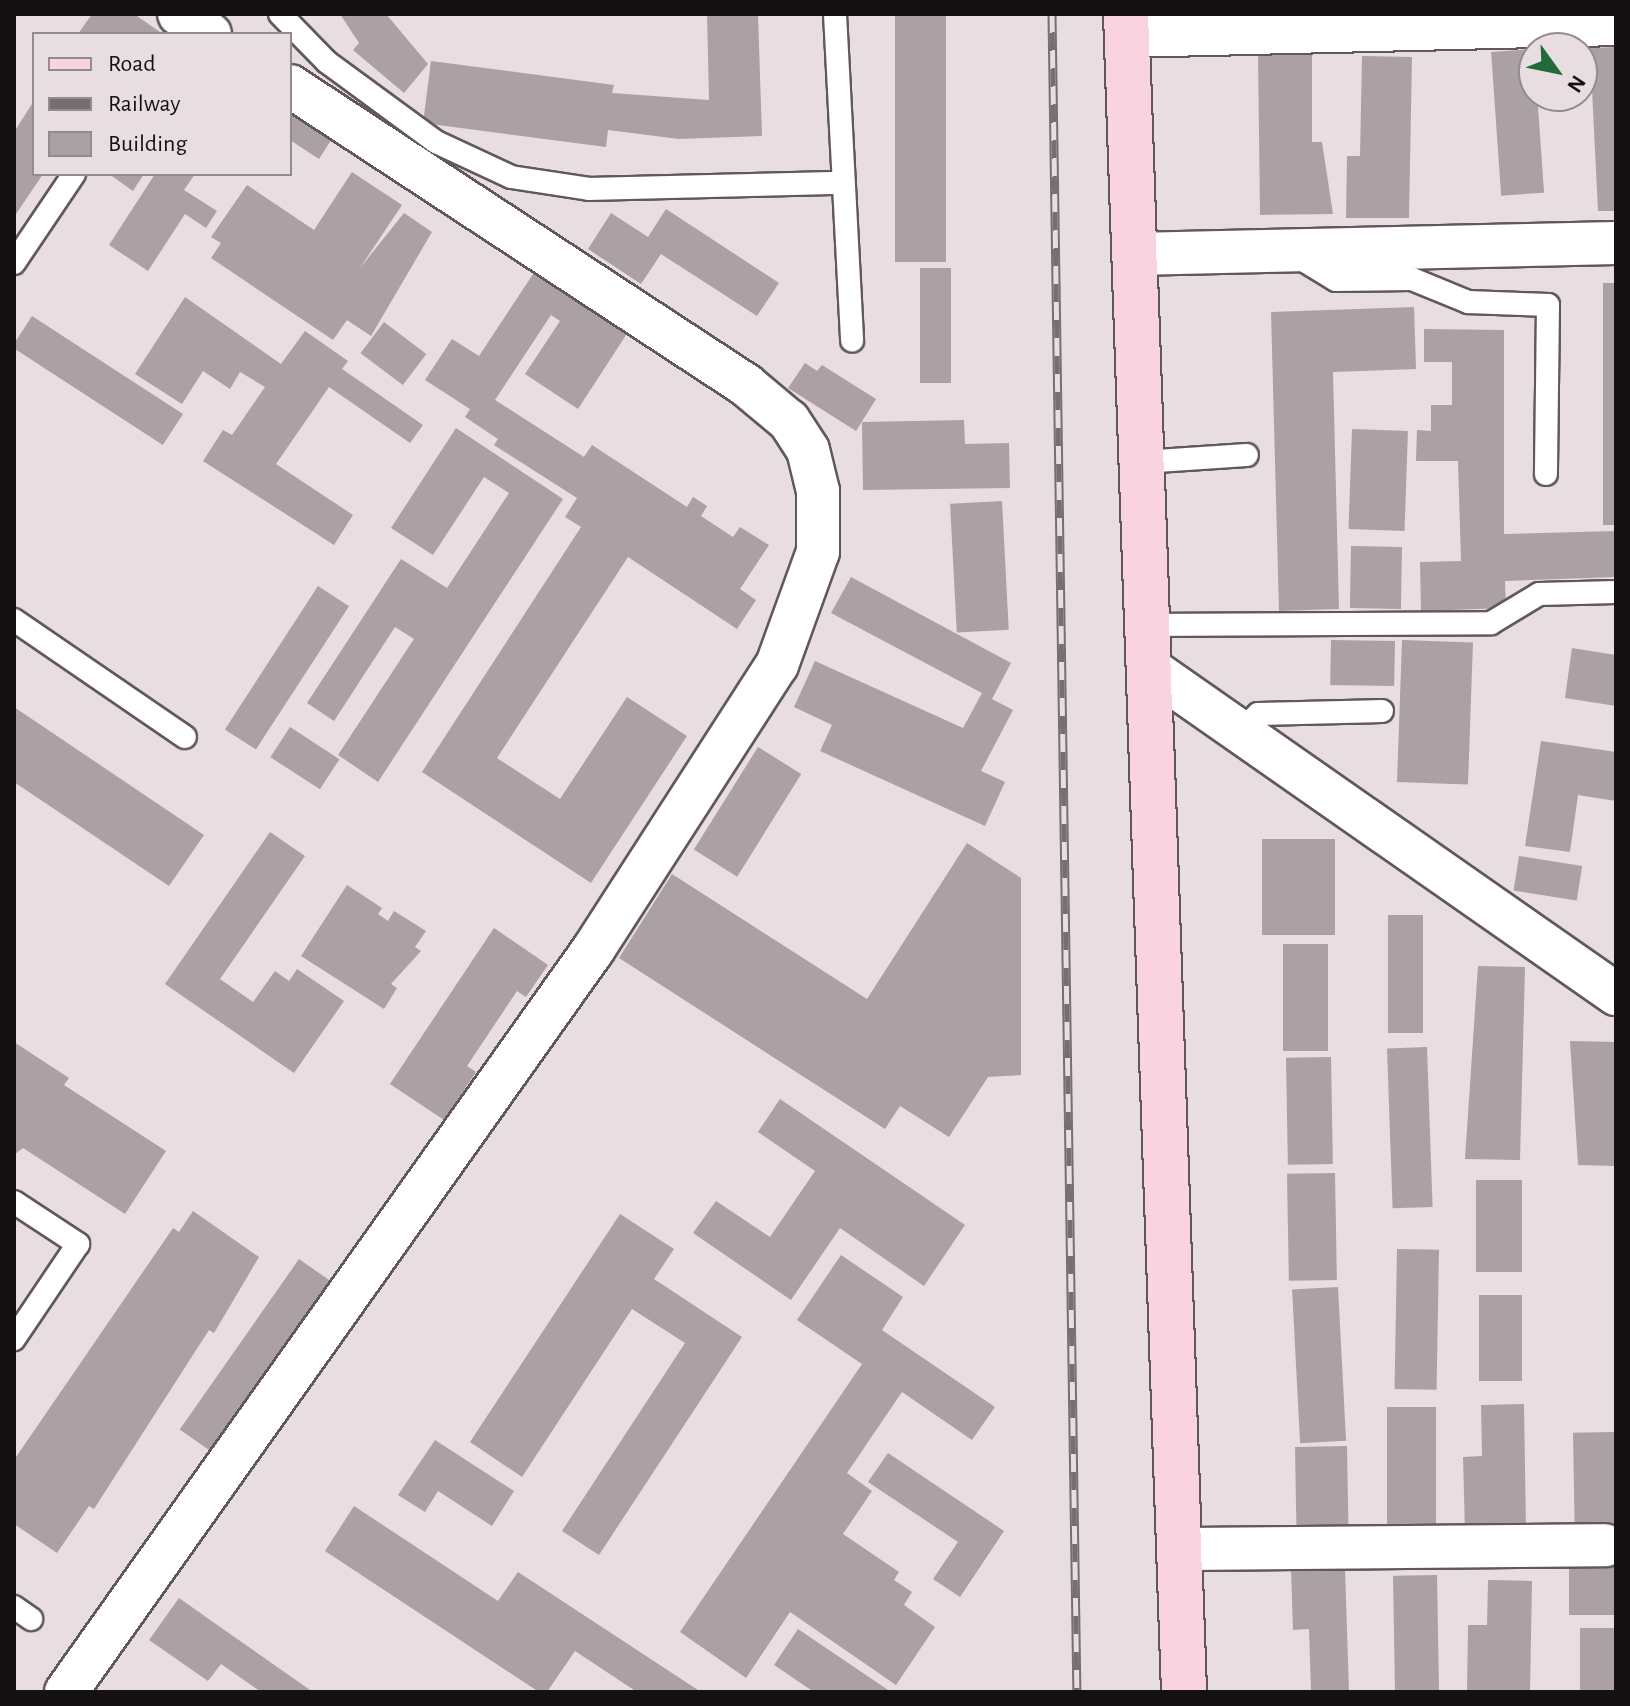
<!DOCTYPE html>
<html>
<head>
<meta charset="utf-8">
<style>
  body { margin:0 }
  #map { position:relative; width:1630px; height:1706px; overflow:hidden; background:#e8dde0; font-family:"Alegreya Sans",sans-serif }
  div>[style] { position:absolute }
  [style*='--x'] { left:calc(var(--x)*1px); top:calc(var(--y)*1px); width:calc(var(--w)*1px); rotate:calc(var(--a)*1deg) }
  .building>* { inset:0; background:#aba0a3; transform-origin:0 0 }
  .roads { filter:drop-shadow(2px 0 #62585b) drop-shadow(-2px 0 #62585b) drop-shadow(0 2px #62585b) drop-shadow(0 -2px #62585b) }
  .lane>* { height:22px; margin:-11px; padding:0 11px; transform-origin:11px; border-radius:11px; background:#fff }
  .street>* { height:42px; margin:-21px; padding:0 21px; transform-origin:21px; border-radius:21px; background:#fff }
  .secondary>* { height:44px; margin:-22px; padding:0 22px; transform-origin:22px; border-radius:22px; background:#fad3e1 }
  .rail>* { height:9px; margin-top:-4.5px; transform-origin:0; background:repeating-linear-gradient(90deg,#e8dde0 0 18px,#766e70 0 36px); box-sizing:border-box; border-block:2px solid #766e70 }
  span { translate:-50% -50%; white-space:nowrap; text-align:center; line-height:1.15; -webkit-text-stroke:8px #e8dde0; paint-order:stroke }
  .frame { position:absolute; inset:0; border:16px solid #151112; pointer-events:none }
  .legend { position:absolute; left:32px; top:32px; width:260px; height:144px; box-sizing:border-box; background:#e8dde0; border:2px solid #948b8e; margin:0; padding:10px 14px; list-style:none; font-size:24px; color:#151112 }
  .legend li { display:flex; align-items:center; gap:16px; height:40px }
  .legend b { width:40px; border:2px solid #948b8e }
  .north { position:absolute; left:1518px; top:32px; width:80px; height:80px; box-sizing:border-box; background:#e8dde0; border:2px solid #948b8e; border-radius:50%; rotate:123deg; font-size:22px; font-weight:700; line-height:32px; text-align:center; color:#151112 }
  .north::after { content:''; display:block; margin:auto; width:28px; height:36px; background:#206b39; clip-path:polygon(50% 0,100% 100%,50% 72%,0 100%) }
</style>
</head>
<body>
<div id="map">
  <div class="building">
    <div style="clip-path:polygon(92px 14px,134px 14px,163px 34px,78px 34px)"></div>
    <div style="clip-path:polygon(340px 14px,386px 14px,428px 64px,404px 93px,353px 50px,359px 43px)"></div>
    <div style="clip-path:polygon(707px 14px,758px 14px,762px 136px,679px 139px,608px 130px,606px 147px,423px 123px,431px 61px,614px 85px,612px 93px,709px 100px)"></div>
    <div style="left:895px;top:14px;width:51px;height:248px"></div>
    <div style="clip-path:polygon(1616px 47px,1616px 211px,1598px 211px,1590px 48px)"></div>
    <div style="left:1534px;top:49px;width:144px;height:43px;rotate:86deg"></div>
    <div style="clip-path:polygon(1312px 52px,1312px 142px,1322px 142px,1333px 214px,1260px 215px,1258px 53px)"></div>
    <div style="clip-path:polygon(1362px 56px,1412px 57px,1409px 218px,1346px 218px,1347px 156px,1360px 156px)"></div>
    <div style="clip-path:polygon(34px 101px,34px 174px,43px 174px,14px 217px,14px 132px)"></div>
    <div style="clip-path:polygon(290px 105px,335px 134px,319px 159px,290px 140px)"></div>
    <div style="clip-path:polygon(352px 172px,402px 205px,360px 268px,404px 213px,432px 232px,371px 336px,347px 320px,333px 340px,211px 258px,221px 243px,211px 237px,247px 185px,314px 230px)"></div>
    <div style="clip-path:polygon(109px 174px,144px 174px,133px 191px)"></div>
    <div style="clip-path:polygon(155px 174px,195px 174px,184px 190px,217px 211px,206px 228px,185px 214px,148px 271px,109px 245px)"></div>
    <div style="clip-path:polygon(666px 209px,779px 283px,757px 316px,661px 254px,641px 284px,588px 249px,611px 213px,648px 237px)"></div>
    <div style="clip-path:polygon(537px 268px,628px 332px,578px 409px,525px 374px,560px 321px,551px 315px,495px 400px,584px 457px,592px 445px,687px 507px,693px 497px,707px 506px,701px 516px,733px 537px,740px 527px,769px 545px,740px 589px,756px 600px,737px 629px,628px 557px,497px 758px,560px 799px,627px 697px,687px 736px,591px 883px,422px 772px,581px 527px,565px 517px,577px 498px,494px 445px,498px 439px,465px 417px,470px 409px,425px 380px,452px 339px,479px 356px)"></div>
    <div style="left:920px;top:268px;width:31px;height:115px"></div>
    <div style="left:1616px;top:283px;width:242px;height:13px;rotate:90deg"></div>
    <div style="clip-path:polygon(185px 297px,281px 364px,305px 331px,348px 361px,342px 369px,423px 425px,410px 443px,329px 387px,276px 464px,353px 515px,334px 545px,203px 461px,223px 430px,232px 435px,265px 387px,240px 372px,230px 389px,203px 371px,182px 404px,135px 374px)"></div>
    <div style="clip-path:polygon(1414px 307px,1416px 369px,1333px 372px,1339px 609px,1279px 611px,1271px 312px)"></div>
    <div style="left:32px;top:316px;width:180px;height:37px;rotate:33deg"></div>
    <div style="left:384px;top:322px;width:53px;height:39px;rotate:37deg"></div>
    <div style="clip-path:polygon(1424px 329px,1504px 330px,1504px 534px,1616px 531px,1616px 577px,1505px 581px,1506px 608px,1421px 611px,1420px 562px,1461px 561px,1458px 461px,1416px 461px,1417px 430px,1431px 431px,1431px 405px,1452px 405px,1452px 362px,1424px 362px)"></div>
    <div style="clip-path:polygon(805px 363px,817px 371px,822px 365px,876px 399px,856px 431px,788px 388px)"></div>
    <div style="clip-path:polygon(964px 420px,965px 444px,1009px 443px,1010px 488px,863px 490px,862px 422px)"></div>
    <div style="clip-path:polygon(456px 428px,563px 499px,378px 782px,338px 755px,414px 639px,395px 627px,334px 721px,307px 703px,401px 559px,447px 588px,509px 493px,484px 477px,433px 555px,391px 528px)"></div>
    <div style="left:1352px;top:429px;width:56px;height:100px;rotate:2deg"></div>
    <div style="left:1002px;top:501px;width:129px;height:52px;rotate:87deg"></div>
    <div style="left:1351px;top:546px;width:51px;height:62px;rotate:1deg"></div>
    <div style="clip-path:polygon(851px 577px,1011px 663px,992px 699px,1013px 710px,981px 771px,1005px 782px,985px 826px,820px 751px,832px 725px,794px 707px,815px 661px,963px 728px,982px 693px,831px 613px)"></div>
    <div style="left:318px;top:586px;width:37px;height:171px;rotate:33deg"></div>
    <div style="left:1331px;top:640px;width:64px;height:45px;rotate:1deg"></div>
    <div style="left:1402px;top:640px;width:71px;height:142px;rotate:2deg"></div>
    <div style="clip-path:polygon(1572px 648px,1616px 655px,1616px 706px,1565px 698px)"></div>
    <div style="clip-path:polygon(14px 707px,204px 835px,169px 886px,14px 782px)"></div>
    <div style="left:290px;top:727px;width:59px;height:36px;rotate:33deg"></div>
    <div style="clip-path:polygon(1541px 741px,1616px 752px,1616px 801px,1578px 795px,1570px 852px,1525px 846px)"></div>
    <div style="left:758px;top:747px;width:51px;height:121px;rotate:32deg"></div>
    <div style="clip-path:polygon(270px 832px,305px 856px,220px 979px,253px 1002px,275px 971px,289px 981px,297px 969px,344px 1001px,294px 1073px,165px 984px)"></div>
    <div style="left:1335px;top:839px;width:96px;height:73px;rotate:90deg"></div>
    <div style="clip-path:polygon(967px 843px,1021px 878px,1021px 1075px,988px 1077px,949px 1137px,900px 1106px,885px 1129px,619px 958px,672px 874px,867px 999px)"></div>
    <div style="left:1519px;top:856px;width:64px;height:35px;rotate:9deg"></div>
    <div style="clip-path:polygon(347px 885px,382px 908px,378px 914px,388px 921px,394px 911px,426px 931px,415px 947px,421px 951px,391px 984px,397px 988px,384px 1009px,301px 956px)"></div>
    <div style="left:1388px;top:915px;width:35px;height:118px"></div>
    <div style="clip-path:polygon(494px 928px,548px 965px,526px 997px,517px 991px,467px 1066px,476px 1072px,444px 1120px,390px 1084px)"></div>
    <div style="left:1283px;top:944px;width:45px;height:107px"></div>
    <div style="clip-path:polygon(1478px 966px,1525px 967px,1520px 1160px,1465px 1159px)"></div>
    <div style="clip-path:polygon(1570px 1041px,1616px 1042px,1616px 1166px,1578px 1165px)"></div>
    <div style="clip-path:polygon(14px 1042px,69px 1078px,64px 1085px,166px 1151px,125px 1214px,23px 1148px,14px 1155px)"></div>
    <div style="left:1427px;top:1047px;width:160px;height:40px;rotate:88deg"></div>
    <div style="left:1331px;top:1057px;width:107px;height:45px;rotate:89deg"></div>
    <div style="clip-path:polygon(780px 1099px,965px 1225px,924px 1286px,840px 1228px,791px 1300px,693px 1233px,716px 1201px,770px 1237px,815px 1171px,758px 1132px)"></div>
    <div style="left:1335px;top:1173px;width:107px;height:48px;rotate:89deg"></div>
    <div style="left:1476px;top:1180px;width:46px;height:92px"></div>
    <div style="clip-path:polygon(193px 1211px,259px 1257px,214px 1333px,209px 1330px,94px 1509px,89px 1506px,57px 1553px,14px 1524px,14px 1460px,173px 1228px,179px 1232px)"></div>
    <div style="clip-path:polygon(620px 1214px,674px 1249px,654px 1279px,742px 1337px,599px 1555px,562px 1531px,685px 1343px,632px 1309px,522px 1477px,470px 1442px)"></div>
    <div style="left:1397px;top:1249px;width:42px;height:140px;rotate:1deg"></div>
    <div style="clip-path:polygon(841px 1255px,903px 1297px,882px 1330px,995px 1407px,972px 1440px,902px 1392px,847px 1473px,872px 1491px,843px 1534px,899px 1572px,894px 1580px,912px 1592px,904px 1605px,935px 1627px,896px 1685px,790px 1612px,746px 1678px,680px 1632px,862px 1364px,797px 1320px)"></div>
    <div style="left:299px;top:1259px;width:38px;height:208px;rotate:35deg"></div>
    <div style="left:1338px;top:1287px;width:154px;height:46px;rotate:87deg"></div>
    <div style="left:1479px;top:1295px;width:43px;height:86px"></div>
    <div style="clip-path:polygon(1524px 1404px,1526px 1531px,1465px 1532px,1463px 1457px,1482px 1456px,1481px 1405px)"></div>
    <div style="left:1436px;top:1407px;width:126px;height:49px;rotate:90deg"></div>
    <div style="left:1614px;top:1432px;width:95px;height:41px;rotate:89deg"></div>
    <div style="clip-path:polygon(435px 1440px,514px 1491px,492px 1526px,438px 1491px,425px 1512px,398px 1495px)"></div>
    <div style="left:1347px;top:1446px;width:91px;height:52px;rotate:89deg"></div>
    <div style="clip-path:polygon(888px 1453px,1004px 1531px,960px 1597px,933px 1579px,958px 1542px,868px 1482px)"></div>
    <div style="clip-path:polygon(354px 1506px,498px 1601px,518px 1572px,701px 1692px,637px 1692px,575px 1651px,547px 1692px,539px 1692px,325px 1551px)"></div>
    <div style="left:1569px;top:1565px;width:47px;height:50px"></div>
    <div style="clip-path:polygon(1345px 1569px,1349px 1692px,1311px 1692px,1309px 1629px,1293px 1630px,1291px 1570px)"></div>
    <div style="left:1437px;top:1575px;width:117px;height:44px;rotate:89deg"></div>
    <div style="clip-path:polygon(1488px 1580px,1532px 1581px,1530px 1692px,1467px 1692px,1468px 1625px,1487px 1625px)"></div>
    <div style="clip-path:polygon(179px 1598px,213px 1622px,313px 1692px,261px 1692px,221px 1664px,208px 1681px,149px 1640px)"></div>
    <div style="left:1580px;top:1628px;width:36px;height:64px"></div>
    <div style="clip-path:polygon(798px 1629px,891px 1692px,814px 1692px,774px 1665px)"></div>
  </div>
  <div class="roads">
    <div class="lane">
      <div style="--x:280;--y:14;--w:67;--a:45.6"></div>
      <div style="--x:327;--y:62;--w:135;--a:36.3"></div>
      <div style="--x:436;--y:142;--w:83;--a:25"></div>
      <div style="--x:511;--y:177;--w:79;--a:8.7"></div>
      <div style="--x:589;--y:189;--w:253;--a:-1.4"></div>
      <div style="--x:835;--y:14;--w:327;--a:87"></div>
      <div style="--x:1295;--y:255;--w:48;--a:31.4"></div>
      <div style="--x:1336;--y:280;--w:76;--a:-0.8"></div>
      <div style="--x:1412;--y:279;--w:61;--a:22.3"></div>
      <div style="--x:1468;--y:302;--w:80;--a:2.1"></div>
      <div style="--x:1548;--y:305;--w:169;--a:90.7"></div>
      <div style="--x:14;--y:263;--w:107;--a:-56"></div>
      <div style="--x:1142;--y:462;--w:105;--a:-3.8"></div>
      <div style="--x:14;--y:620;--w:207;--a:34.4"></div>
      <div style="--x:1148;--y:625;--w:343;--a:-0.3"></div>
      <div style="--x:1491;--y:623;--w:56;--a:-31.1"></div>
      <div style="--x:1539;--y:594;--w:77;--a:-1.5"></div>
      <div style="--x:1239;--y:733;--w:27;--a:-45"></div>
      <div style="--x:1258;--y:714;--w:124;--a:-1.4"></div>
      <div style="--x:14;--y:1202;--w:77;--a:33.3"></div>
      <div style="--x:78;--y:1244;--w:115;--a:124"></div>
      <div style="--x:14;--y:1607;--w:21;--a:35"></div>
    </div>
    <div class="street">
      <div style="--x:179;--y:14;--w:37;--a:33"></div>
      <div style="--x:1127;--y:36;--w:489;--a:-1.4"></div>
      <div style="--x:1134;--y:254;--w:482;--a:-1.3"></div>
      <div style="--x:1149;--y:668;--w:570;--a:34.92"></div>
      <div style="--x:1181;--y:1549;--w:424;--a:-0.5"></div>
      <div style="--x:66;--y:1692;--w:910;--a:-54.62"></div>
      <div style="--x:593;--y:950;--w:339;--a:-57.2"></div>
      <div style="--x:777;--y:665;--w:120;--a:-70.1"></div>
      <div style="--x:818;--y:552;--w:61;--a:-90"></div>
      <div style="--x:818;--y:491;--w:42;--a:-103.7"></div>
      <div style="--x:808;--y:450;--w:35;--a:-123"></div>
      <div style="--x:789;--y:421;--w:56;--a:-140.1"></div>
      <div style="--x:746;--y:385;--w:545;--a:-146.75"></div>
    </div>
    <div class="secondary">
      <div style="--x:1126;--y:14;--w:1679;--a:88.02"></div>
    </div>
  </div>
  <div class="rail">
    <div style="--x:1052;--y:14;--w:1678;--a:89.15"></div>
  </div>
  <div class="frame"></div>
  <ul class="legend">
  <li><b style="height:10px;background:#fad3e1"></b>Road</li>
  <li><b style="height:10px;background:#766e70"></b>Railway</li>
  <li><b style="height:22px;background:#aba0a3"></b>Building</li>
  </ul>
  <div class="north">N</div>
</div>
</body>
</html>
